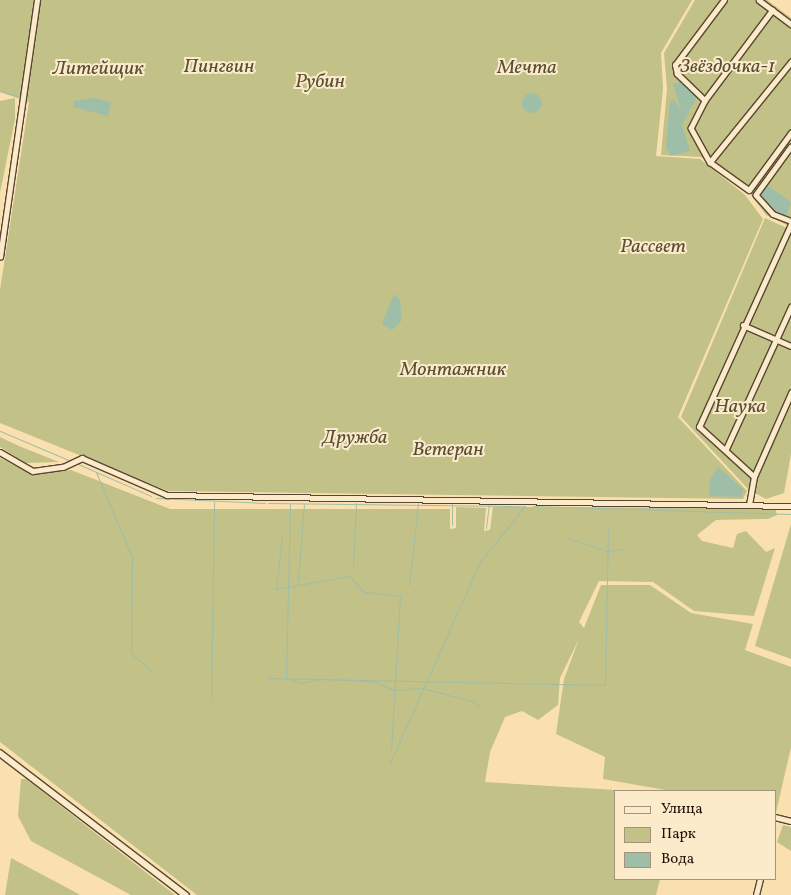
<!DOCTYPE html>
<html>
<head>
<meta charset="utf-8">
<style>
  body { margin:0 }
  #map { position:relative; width:791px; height:895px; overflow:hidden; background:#fbe0af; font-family:Vollkorn,serif }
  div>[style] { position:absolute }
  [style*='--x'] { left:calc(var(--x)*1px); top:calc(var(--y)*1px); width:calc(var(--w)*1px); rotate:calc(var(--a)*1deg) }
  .green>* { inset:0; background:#c1c188 }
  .water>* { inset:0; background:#9fbea7 }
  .round { border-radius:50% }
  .stream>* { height:1px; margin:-0.5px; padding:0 0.5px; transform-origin:0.5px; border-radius:0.5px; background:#9fbea7 }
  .roads { filter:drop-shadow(1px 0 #584632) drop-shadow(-1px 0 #584632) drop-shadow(0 1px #584632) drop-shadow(0 -1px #584632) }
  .minor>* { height:4.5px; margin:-2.25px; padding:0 2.25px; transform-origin:2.25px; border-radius:2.25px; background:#fcebcb }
  .tertiary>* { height:5.5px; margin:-2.75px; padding:0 2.75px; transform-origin:2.75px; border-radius:2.75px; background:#fcebcb }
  span { translate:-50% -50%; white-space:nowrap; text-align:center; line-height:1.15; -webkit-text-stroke:4px #fcebcb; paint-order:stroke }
  .park-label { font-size:20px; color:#5a4f35; font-style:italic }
  .legend { position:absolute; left:614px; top:790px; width:162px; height:90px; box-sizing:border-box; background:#fcebcb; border:1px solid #a5947d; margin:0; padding:6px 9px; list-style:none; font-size:15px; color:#221209 }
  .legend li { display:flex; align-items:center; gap:10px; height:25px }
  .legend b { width:25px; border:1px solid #a5947d }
</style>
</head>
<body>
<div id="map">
  <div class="green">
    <div style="clip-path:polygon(0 0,692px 0,661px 53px,663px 89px,656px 156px,700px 159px,745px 195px,763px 219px,678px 417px,747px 491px,743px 499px,168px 491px,0 423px,0 290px,29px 102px,0 92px)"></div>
    <div style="clip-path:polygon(695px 0,767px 0,791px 18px,791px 134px,749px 192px,701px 157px,661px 155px,667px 89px,664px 53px)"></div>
    <div style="clip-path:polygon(15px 98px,15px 119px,0 193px,0 101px)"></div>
    <div style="clip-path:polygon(791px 140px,791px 227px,766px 215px,751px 195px)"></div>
    <div style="clip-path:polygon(765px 218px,791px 230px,791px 454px,784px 493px,766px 499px,748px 489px,681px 417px)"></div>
    <div style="clip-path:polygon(0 437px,19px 446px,59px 462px,26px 463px,0 447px)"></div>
    <div style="clip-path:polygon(0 458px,31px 474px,71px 470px,170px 509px,450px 509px,450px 529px,456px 528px,456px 507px,486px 508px,484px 531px,490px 530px,493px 507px,775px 508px,777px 515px,768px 519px,716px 520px,697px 535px,702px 541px,733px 548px,737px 534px,746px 531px,766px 552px,775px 548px,754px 616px,694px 611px,653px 582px,599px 581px,579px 622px,584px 628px,601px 585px,650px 585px,691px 613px,753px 624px,745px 650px,791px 667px,791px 747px,775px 817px,775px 791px,671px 791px,603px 779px,605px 757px,556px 734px,564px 679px,579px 639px,560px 678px,558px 705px,538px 720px,522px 711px,505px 717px,490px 752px,485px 782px,633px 791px,615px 791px,615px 879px,660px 879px,656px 895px,197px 895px,0 742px)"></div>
    <div style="clip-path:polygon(791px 524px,791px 659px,755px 646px)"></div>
    <div style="clip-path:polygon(21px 779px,26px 779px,175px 895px,131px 895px,31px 841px,18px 816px)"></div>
    <div style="clip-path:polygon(783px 825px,791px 827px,791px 851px,777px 842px)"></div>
    <div style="clip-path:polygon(11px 858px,75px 892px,80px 895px,5px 895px)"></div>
  </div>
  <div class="water">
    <div style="clip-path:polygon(681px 81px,697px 96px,682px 125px,690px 151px,671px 156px,666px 148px,670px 102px,674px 99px,682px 113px,673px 84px)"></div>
    <div class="round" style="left:522px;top:93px;width:20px;height:20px"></div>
    <div style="clip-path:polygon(94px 98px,111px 102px,108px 116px,73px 107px,74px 101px)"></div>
    <div style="clip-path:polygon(768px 186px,791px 202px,786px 216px,781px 216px,759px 196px)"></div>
    <div style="clip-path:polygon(394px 294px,400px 300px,402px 320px,392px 330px,382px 324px)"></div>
    <div style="clip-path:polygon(718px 467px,744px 490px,741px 497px,709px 496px,710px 480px)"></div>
  </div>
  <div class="stream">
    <div style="--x:0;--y:91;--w:18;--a:16"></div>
    <div style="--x:0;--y:431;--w:77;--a:22.9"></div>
    <div style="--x:78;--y:464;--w:80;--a:23.7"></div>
    <div style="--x:96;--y:472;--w:92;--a:67"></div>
    <div style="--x:132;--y:557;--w:96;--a:90.6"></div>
    <div style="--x:131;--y:653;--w:28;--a:41"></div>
    <div style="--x:156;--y:498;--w:109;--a:2.6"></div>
    <div style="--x:268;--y:503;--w:257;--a:0.7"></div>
    <div style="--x:290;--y:504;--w:174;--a:91.3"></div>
    <div style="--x:286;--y:678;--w:17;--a:17"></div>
    <div style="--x:302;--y:683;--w:18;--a:-13"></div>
    <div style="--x:320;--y:679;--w:53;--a:2.2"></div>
    <div style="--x:373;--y:681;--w:23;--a:23"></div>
    <div style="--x:394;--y:690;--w:28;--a:-4"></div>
    <div style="--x:422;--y:688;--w:55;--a:14.8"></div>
    <div style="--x:475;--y:702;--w:9;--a:49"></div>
    <div style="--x:452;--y:504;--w:21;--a:90"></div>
    <div style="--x:533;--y:506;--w:258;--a:1.8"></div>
    <div style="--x:486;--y:528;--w:23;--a:-83"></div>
    <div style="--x:282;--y:536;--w:53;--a:96.5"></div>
    <div style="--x:276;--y:589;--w:74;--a:-10.1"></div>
    <div style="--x:349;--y:576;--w:22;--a:47"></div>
    <div style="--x:364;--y:592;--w:36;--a:6"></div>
    <div style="--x:400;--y:596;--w:154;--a:93.3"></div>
    <div style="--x:568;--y:538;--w:41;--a:18.4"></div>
    <div style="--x:607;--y:551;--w:14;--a:-8"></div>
    <div style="--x:353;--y:566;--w:63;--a:-87.3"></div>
    <div style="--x:298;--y:580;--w:76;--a:-85.5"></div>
    <div style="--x:409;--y:586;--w:83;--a:-83.8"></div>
    <div style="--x:267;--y:678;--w:338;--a:1.2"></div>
    <div style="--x:605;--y:685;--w:155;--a:-88.9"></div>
    <div style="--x:211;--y:701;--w:199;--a:-89.1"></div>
    <div style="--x:390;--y:763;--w:220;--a:-65.9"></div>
    <div style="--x:480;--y:562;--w:72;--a:-51.2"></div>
  </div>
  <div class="roads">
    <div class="minor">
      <div style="--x:759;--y:0;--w:40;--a:37"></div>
      <div style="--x:773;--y:10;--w:114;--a:126.8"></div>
      <div style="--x:705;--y:101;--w:30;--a:117"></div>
      <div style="--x:691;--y:128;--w:39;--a:61"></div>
      <div style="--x:710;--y:162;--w:48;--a:35.7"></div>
      <div style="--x:749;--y:190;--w:71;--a:-53.6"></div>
      <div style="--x:705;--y:101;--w:39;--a:-136"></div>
      <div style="--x:677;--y:74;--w:9;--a:-103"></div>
      <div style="--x:675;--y:65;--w:81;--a:-53"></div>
      <div style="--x:791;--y:147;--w:59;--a:126.1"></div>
      <div style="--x:756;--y:195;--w:25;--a:48"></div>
      <div style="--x:773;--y:214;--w:19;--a:21"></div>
      <div style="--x:710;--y:162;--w:129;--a:-51"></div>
      <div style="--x:0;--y:257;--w:260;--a:-81.8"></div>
      <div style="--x:743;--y:325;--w:52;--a:23.6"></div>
      <div style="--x:726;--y:449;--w:156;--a:-65.4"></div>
      <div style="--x:0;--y:452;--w:38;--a:30"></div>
      <div style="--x:33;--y:471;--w:30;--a:-8"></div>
      <div style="--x:63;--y:467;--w:21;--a:-25"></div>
      <div style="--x:82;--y:458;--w:93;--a:23.5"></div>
      <div style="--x:167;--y:495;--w:624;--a:1.01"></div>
      <div style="--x:754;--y:477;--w:92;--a:-66.2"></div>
      <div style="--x:749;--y:505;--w:28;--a:-80"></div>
      <div style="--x:754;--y:477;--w:74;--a:-137.7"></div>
      <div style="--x:699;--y:427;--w:223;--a:-65.6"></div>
      <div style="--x:775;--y:817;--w:16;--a:14"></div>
      <div style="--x:756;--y:895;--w:16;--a:-76"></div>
    </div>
    <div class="tertiary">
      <div style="--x:0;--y:753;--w:234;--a:37.4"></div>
    </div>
  </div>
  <div class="park-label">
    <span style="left:219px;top:67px">Пингвин</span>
    <span style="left:728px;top:67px">Звёздочка-1</span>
    <span style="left:527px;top:68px">Мечта</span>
    <span style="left:98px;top:69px">Литейщик</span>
    <span style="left:320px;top:82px">Рубин</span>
    <span style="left:653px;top:247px">Рассвет</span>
    <span style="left:453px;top:370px">Монтажник</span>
    <span style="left:740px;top:407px">Наука</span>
    <span style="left:355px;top:438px">Дружба</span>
    <span style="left:448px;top:450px">Ветеран</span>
  </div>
  <ul class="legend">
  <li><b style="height:6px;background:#fcebcb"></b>Улица</li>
  <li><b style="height:14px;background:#c1c188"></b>Парк</li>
  <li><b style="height:14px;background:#9fbea7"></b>Вода</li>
  </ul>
</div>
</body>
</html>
